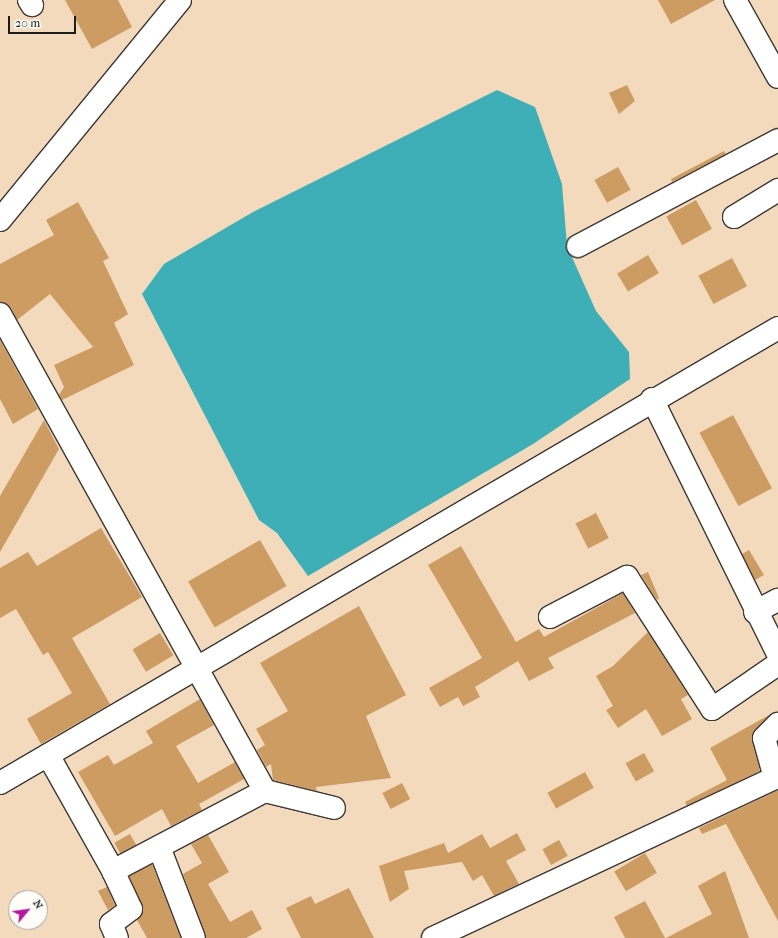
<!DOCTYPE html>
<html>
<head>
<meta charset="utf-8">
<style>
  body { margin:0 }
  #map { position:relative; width:778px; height:938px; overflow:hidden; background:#f4dabd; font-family:"IM FELL French Canon",serif }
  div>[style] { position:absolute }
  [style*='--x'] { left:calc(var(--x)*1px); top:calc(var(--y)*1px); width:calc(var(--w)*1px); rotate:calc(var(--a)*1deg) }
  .water>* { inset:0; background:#3eafb7 }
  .building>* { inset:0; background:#cc9c63; transform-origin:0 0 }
  .roads { filter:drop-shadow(1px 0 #3c3834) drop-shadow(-1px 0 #3c3834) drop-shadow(0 1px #3c3834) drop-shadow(0 -1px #3c3834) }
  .minor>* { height:22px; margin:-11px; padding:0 11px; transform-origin:11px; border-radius:11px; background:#fff }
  span { translate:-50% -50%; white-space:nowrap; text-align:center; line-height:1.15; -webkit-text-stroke:4px #fdfcf7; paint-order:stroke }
  .north { position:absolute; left:8px; top:890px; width:40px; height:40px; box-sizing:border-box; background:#fdfcf7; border:1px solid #a3a29f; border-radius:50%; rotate:61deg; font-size:11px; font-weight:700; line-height:16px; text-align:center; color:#1c1c1c }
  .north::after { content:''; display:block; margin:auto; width:14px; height:18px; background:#b5179e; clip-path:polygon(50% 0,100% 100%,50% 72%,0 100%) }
  .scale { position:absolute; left:8px; top:16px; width:68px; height:18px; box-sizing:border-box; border:2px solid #1c1c1c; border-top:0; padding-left:5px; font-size:12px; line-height:14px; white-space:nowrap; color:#1c1c1c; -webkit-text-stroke:3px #fdfcf7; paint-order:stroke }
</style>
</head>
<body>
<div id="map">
  <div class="water">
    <div style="clip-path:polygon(497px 90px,535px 107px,562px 184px,567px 246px,596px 311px,629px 352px,630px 379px,533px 444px,308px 576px,277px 533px,259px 520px,142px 294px,164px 264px,253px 212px)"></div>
  </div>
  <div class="building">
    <div style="clip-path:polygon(65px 0,118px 0,132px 27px,92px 49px)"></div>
    <div style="clip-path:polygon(658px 0,715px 0,671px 24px)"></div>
    <div style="clip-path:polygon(627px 85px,635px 101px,619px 114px,609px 93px)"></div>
    <div style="clip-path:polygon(724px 151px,726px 154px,672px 182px,671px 179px)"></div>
    <div style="left:618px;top:167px;width:26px;height:27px;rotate:61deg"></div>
    <div style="left:696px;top:200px;width:33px;height:34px;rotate:61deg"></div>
    <div style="clip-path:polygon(78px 202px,109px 258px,103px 261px,128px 314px,114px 323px,134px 365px,62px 400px,59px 395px,64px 387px,54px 365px,93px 347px,50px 294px,17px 320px,11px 308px,0 302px,0 264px,54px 235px,46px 220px)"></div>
    <div style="left:648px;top:255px;width:21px;height:36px;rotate:59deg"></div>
    <div style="left:732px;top:258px;width:32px;height:38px;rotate:62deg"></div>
    <div style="clip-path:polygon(0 340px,38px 409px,13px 424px,0 399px)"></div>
    <div style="left:733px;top:415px;width:83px;height:38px;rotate:62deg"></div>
    <div style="clip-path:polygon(44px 420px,59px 449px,0 552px,0 496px)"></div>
    <div style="left:596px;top:513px;width:28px;height:23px;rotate:63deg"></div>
    <div style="clip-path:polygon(101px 528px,142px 597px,72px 638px,110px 704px,41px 744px,27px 719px,72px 693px,48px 652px,43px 655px,16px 609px,0 618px,0 568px,28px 552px,37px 566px)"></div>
    <div style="left:260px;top:540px;width:53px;height:83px;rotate:60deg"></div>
    <div style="clip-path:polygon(461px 546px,516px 642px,539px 629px,544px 637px,623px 593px,635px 613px,548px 658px,554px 668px,529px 681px,518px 661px,475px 687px,480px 697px,463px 706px,458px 697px,440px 707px,429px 688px,482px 658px,428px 565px)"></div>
    <div style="clip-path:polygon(749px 550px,764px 575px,755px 580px,742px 554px)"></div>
    <div style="clip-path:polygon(648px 572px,659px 598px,657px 600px,641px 575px)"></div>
    <div style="clip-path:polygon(359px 606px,406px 695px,366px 716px,391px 778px,316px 787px,317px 791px,273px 780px,271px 764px,266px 767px,257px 750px,265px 745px,256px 729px,288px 711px,260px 663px)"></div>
    <div style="clip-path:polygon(648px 632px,688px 695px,681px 699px,692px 719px,662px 736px,646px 709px,618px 728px,606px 710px,613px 706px,596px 676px,613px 666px)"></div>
    <div style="left:160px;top:633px;width:26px;height:32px;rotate:59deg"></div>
    <div style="clip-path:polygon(200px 699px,214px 725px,176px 746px,198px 783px,235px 762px,244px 779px,199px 804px,202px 810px,171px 826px,162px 809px,115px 836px,78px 772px,108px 755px,114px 765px,153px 743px,146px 731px)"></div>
    <div style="clip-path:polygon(778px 710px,752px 734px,760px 771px,687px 806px,685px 802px,727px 780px,710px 748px)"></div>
    <div style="left:644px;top:753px;width:21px;height:21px;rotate:61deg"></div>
    <div style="left:585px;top:772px;width:18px;height:43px;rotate:61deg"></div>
    <div style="left:402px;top:783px;width:18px;height:22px;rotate:63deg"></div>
    <div style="clip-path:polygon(778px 790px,778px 921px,726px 824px,702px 834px,699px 828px)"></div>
    <div style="clip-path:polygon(517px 833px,526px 850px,506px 861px,519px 884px,494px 896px,482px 875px,473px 881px,462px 862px,404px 871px,409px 889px,390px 902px,379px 866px,444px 843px,448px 853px,482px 834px,490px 848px)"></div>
    <div style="left:130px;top:834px;width:13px;height:18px;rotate:61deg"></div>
    <div style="clip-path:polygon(208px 835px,229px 872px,208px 884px,230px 922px,252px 910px,262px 929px,246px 938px,206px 938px,183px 874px,202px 863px,191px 844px)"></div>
    <div style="left:559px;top:840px;width:18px;height:19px;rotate:61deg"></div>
    <div style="left:645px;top:853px;width:23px;height:36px;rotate:59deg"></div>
    <div style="clip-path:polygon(152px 864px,181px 938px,147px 938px,137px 920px,143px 909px,129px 876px)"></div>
    <div style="clip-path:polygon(725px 871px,749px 938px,666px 938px,712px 914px,698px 886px)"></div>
    <div style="clip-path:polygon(107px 887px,115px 905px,108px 910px,98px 891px)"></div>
    <div style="clip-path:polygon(349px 888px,374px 938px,301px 938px,286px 908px,311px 896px,315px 904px)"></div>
    <div style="clip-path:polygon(645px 901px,665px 938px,625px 938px,614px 917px)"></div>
  </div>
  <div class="roads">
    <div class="minor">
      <div style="--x:29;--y:0;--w:6;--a:59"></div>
      <div style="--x:735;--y:0;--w:88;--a:60.8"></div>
      <div style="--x:734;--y:217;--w:52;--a:-31.5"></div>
      <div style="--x:0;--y:220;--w:284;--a:-50.7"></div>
      <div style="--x:578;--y:246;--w:226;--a:-27.9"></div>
      <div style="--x:0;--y:314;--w:546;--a:60.95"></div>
      <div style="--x:265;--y:791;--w:71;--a:13.8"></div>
      <div style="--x:652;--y:399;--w:284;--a:63.7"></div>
      <div style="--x:755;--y:612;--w:26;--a:-28"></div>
      <div style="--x:550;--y:617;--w:87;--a:-27.5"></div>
      <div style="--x:627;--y:577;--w:157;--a:57.2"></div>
      <div style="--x:712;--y:709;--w:80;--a:-34.3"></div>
      <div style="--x:48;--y:755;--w:133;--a:60.7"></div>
      <div style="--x:113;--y:871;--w:172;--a:-27.8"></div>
      <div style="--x:0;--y:783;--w:901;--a:-30.32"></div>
      <div style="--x:159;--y:847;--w:97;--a:69"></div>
      <div style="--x:113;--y:871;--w:42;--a:64.7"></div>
      <div style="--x:131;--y:909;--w:25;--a:143"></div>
      <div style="--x:111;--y:924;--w:15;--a:67"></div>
      <div style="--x:433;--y:938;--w:378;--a:-25.1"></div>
      <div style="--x:775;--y:778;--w:41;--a:-105.4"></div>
      <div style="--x:764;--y:738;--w:20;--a:-45"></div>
    </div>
  </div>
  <div class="north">N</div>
  <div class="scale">20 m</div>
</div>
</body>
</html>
